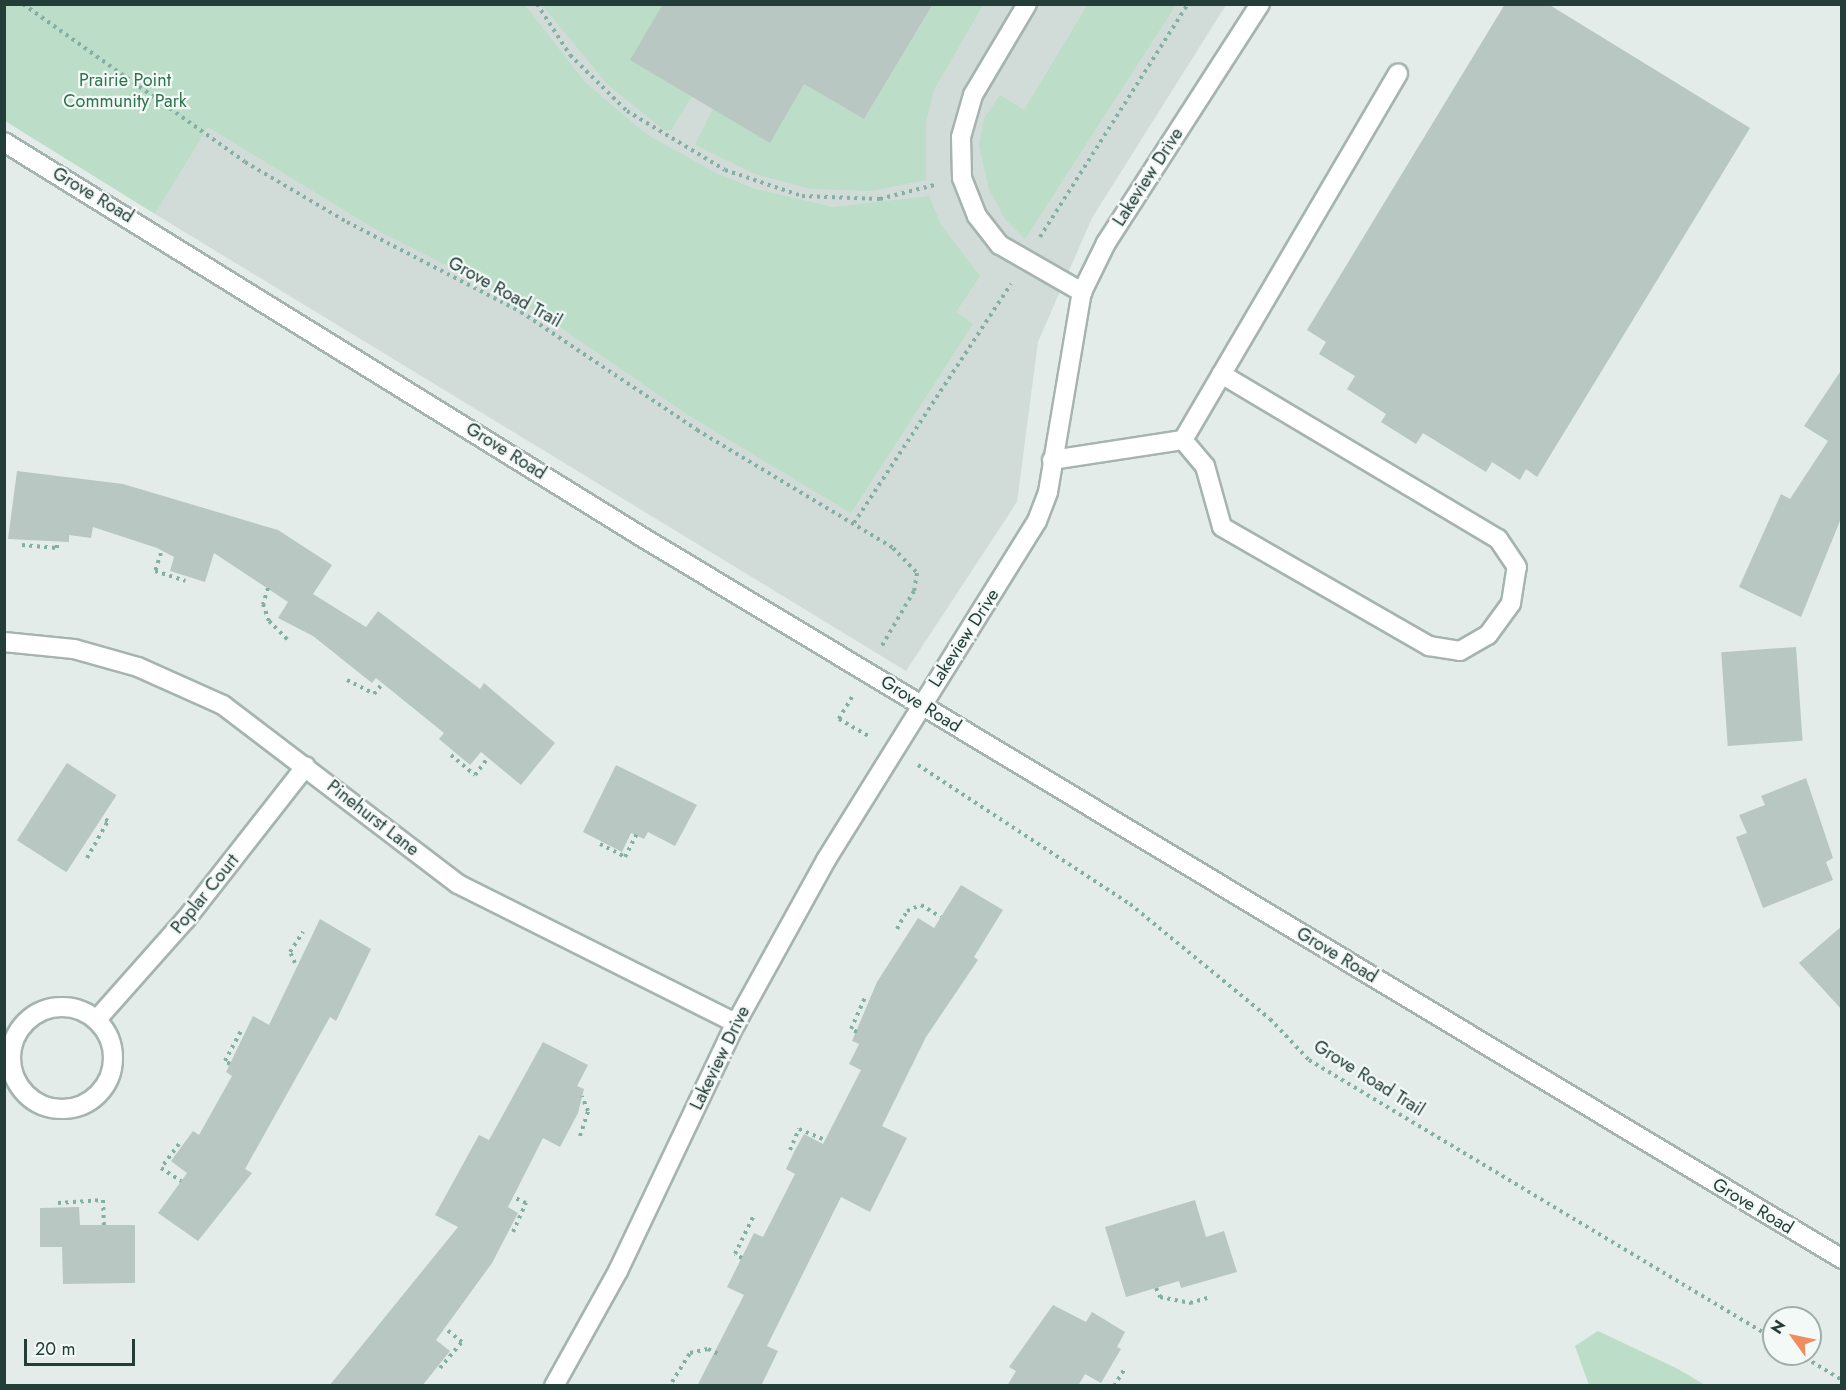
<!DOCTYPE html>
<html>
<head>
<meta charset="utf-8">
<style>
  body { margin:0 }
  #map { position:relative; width:1846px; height:1390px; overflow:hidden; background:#e3ece9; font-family:Jost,sans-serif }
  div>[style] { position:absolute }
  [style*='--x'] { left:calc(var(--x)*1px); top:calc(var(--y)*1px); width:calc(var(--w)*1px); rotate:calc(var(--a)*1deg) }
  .built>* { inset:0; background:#d1dcd8 }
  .green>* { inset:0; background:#bcddc8 }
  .building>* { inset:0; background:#b8c7c2; transform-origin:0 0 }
  .path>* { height:4px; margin-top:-2px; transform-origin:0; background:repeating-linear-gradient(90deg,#84afa5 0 3px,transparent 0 7.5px) }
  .roads { filter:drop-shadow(2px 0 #a6b4b0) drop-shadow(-2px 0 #a6b4b0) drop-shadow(0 2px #a6b4b0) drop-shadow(0 -2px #a6b4b0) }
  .minor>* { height:18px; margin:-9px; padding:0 9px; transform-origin:9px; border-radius:9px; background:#fff }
  .minor>.ring { margin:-9px; padding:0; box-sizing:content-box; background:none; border:18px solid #fff; border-radius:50% }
  span { translate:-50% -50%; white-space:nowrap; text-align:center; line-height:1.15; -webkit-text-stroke:4.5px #f3f9f7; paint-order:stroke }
  .park-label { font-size:18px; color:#2e734e }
  .street-label { font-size:18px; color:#233d38 }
  .frame { position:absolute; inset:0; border:6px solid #233d38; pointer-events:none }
  .north { position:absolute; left:1762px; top:1306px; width:60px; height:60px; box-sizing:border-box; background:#f3f9f7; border:2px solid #a0aeab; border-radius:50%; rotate:303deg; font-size:16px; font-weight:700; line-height:24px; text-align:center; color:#233d38 }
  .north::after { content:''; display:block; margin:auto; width:21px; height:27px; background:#ee8d5f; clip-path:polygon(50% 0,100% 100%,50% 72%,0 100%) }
  .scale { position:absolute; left:24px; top:1339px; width:111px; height:27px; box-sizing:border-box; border:3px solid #233d38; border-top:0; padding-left:8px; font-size:18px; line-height:21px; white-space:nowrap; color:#233d38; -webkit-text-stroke:4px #f3f9f7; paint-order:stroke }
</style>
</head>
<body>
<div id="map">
  <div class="built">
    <div style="clip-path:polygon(281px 5px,1226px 5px,1092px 218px,1038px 342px,1017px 502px,906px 671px,155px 214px)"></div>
  </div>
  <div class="green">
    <div style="clip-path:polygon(1088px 4px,1176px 5px,1025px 239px,1005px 219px,989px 189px,979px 146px,984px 118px,1000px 95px,1024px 110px)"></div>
    <div style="clip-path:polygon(4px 5px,525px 5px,585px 82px,646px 134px,716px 173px,755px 189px,833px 207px,929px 196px,941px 225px,980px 276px,956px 312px,973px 324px,851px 513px,688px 415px,538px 312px,375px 229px,208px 127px,155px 214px,5px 121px)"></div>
    <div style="clip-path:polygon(542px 5px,663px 5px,692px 96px,671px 130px,664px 130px,608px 85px)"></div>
    <div style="clip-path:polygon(933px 5px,983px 5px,934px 90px,926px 123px,926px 180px,871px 191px,811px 189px,755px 174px,695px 145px,713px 109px,770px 142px,804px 84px,864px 119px)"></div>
    <div style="clip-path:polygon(1598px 1331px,1678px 1369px,1705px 1385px,1589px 1385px,1575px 1346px)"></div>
  </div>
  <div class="building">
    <div style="clip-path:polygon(663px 4px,933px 4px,864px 119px,804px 84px,770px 143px,630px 60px)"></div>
    <div style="clip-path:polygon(1505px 4px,1548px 4px,1750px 128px,1537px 477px,1526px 469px,1520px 480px,1492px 462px,1486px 472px,1423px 433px,1416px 444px,1381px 422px,1386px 414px,1347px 389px,1355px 376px,1319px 354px,1326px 342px,1307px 330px)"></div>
    <div style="clip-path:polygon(1842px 369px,1842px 516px,1801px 617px,1739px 587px,1781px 494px,1790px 499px,1828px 441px,1804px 426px)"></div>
    <div style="clip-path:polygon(17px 471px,123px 484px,278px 530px,332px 565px,313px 594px,366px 627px,378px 611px,480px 689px,484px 683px,555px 743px,521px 785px,481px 752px,470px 765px,439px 739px,444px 733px,376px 678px,372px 683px,313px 636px,278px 618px,288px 602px,214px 553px,205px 582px,170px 571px,174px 557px,157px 548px,93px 527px,91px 538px,69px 535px,69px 542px,8px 539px)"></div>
    <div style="left:1796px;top:647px;width:94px;height:75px;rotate:86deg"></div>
    <div style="left:67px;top:763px;width:59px;height:92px;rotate:33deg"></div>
    <div style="clip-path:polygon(616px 765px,697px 805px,675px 846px,648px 832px,644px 839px,631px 833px,622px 852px,583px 832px)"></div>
    <div style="clip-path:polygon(1806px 778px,1833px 858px,1826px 862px,1833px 880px,1763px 908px,1736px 837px,1747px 833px,1739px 815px,1765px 805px,1761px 796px)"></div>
    <div style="clip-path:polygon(961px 885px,1003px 910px,974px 957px,978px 960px,926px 1037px,882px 1126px,907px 1138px,870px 1212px,841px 1197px,767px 1346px,778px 1351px,761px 1386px,697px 1386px,744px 1295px,727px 1287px,754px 1233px,763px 1237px,795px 1174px,786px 1169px,794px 1152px,804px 1134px,823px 1144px,861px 1070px,849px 1064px,859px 1044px,852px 1041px,877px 982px,918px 918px,934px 928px)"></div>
    <div style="clip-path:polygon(320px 919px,371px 949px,336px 1021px,330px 1017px,245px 1169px,252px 1173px,198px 1241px,158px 1213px,187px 1173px,171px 1161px,193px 1131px,199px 1135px,232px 1076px,226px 1072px,253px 1016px,269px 1025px)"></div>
    <div style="clip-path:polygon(1842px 926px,1842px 1010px,1799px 963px)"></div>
    <div style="clip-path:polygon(543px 1042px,588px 1065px,577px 1086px,584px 1089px,578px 1113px,560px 1147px,543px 1138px,508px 1207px,518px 1213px,492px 1263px,436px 1340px,450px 1351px,422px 1386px,329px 1386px,458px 1227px,435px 1215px,479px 1135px,489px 1140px)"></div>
    <div style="clip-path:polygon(1195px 1200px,1206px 1237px,1224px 1231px,1237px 1272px,1181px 1288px,1179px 1281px,1126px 1297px,1105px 1227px)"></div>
    <div style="clip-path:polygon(79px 1207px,80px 1225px,135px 1225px,135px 1283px,63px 1284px,62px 1247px,40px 1247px,40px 1208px)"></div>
    <div style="clip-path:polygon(1053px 1305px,1086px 1322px,1092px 1312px,1125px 1332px,1117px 1347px,1121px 1349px,1101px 1383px,1085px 1374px,1078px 1386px,1007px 1386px,1016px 1371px,1009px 1367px)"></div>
  </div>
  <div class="path">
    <div style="--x:23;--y:4;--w:272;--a:35.4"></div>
    <div style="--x:245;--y:162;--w:118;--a:30.5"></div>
    <div style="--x:347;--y:222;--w:196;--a:27.3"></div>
    <div style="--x:521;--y:312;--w:212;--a:33.8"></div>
    <div style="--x:697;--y:430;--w:229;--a:31"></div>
    <div style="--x:893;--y:548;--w:35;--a:46"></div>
    <div style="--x:917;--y:573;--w:18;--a:99"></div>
    <div style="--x:914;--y:591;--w:67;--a:120.4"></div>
    <div style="--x:537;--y:4;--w:61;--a:57.1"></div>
    <div style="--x:570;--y:55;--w:80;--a:44.5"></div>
    <div style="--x:627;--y:111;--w:114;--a:31"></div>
    <div style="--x:725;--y:170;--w:81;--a:18.7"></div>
    <div style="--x:802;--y:196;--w:78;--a:2.2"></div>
    <div style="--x:880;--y:199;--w:56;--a:-14.5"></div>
    <div style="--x:1040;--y:237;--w:276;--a:-57.6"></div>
    <div style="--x:854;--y:523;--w:286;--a:-56.7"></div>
    <div style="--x:22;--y:545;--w:35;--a:5"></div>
    <div style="--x:57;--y:548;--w:8;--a:-90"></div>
    <div style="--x:161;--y:553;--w:19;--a:108"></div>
    <div style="--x:155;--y:571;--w:32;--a:18"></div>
    <div style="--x:268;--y:588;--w:17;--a:107"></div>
    <div style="--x:263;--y:604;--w:18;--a:71"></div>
    <div style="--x:269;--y:621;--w:27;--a:45"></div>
    <div style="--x:347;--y:680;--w:30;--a:27"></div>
    <div style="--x:374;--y:694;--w:14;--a:-51"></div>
    <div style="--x:852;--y:697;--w:26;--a:121"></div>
    <div style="--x:839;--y:719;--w:36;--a:30"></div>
    <div style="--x:451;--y:755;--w:31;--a:40"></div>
    <div style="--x:475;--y:775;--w:21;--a:-53"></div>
    <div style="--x:918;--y:765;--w:254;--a:33.3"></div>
    <div style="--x:1130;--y:904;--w:181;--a:39.4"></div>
    <div style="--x:1270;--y:1019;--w:57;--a:46.4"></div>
    <div style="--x:1309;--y:1060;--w:542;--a:30.96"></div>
    <div style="--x:600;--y:844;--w:28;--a:27"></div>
    <div style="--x:625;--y:857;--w:25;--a:-63"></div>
    <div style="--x:87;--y:858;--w:43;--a:-60.4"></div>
    <div style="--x:108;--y:821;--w:6;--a:-149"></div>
    <div style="--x:897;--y:929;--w:21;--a:-61"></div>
    <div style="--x:907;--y:911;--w:15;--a:-23"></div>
    <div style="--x:921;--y:905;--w:23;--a:31"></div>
    <div style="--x:295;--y:963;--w:12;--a:-114"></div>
    <div style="--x:290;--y:952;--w:24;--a:-57"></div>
    <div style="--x:857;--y:1032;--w:7;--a:-153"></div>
    <div style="--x:851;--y:1029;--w:34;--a:-66"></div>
    <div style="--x:230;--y:1064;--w:6;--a:-149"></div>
    <div style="--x:225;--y:1061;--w:34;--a:-62"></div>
    <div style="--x:580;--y:1136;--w:26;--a:-72"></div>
    <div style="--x:588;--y:1111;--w:16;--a:-112"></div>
    <div style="--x:179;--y:1144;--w:30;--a:127"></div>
    <div style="--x:161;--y:1168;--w:24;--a:33"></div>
    <div style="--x:790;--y:1150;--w:23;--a:-67"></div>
    <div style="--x:799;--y:1129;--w:28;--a:23"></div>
    <div style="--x:58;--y:1203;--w:45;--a:-3.8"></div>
    <div style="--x:103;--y:1200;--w:25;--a:88"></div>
    <div style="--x:513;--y:1232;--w:32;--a:-66"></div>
    <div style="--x:526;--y:1203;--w:14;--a:-155"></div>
    <div style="--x:742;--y:1258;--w:8;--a:-150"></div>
    <div style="--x:735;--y:1254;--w:43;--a:-64"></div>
    <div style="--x:1156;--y:1288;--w:10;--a:66"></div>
    <div style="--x:1160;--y:1297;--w:31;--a:11"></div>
    <div style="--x:1190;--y:1303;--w:18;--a:-16"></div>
    <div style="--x:1799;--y:1354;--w:50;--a:31.2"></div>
    <div style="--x:440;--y:1368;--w:34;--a:-50"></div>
    <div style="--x:462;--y:1342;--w:22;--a:-141"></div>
    <div style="--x:672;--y:1382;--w:34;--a:-58"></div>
    <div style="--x:690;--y:1353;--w:18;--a:-13"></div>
    <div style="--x:708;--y:1349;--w:14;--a:25"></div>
    <div style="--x:1114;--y:1386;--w:19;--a:-58"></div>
  </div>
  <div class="roads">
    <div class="minor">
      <div style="--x:1027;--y:4;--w:106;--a:120.7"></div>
      <div style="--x:973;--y:95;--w:44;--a:105.9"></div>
      <div style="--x:961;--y:137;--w:41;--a:88.6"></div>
      <div style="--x:962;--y:178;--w:41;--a:68.5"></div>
      <div style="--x:977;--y:216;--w:37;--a:52"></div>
      <div style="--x:1000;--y:245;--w:95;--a:29.8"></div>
      <div style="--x:4;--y:142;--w:756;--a:31.76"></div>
      <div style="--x:647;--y:540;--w:1395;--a:31.03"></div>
      <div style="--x:1183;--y:440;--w:34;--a:50"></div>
      <div style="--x:1205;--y:466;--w:63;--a:74.4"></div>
      <div style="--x:1222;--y:527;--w:239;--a:29.9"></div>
      <div style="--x:1429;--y:646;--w:31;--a:9"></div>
      <div style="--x:1460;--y:651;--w:32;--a:-30"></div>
      <div style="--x:1488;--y:635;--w:39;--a:-54"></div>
      <div style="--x:1511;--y:603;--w:36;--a:-81"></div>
      <div style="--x:1517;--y:567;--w:34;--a:-124"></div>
      <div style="--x:1498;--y:539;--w:322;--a:-149.2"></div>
      <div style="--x:1183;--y:440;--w:425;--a:-59.6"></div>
      <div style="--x:1052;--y:460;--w:133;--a:-8.7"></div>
      <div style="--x:4;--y:642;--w:70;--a:5.7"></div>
      <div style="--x:74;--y:649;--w:66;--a:15.7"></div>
      <div style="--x:138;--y:667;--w:93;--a:24.1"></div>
      <div style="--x:223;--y:705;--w:295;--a:37.3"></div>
      <div style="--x:458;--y:884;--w:311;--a:26.6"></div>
      <div class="ring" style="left:11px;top:1007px;width:84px;height:84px"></div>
      <div style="--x:99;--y:1017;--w:131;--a:-48.4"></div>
      <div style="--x:186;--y:919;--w:194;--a:-51.9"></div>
      <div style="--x:554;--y:1386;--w:132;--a:-60.9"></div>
      <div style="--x:618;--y:1271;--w:275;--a:-64.6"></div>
      <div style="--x:736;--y:1023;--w:186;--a:-61.1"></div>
      <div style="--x:826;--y:860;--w:399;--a:-58.1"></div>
      <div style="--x:1037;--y:521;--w:31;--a:-69"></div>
      <div style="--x:1048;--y:492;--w:203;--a:-80.4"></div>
      <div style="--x:1082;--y:292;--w:55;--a:-63.9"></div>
      <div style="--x:1106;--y:243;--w:284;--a:-57.2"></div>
    </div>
  </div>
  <div class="park-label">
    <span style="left:125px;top:91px">Prairie Point<br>Community Park</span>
  </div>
  <div class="street-label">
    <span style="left:1148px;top:177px;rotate:-57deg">Lakeview Drive</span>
    <span style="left:93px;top:195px;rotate:31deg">Grove Road</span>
    <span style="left:505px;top:292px;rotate:29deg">Grove Road Trail</span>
    <span style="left:506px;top:451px;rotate:32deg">Grove Road</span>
    <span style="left:964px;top:638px;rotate:-57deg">Lakeview Drive</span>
    <span style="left:921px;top:704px;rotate:32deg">Grove Road</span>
    <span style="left:373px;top:818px;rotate:38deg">Pinehurst Lane</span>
    <span style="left:205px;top:894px;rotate:-51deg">Poplar Court</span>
    <span style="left:1337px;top:955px;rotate:31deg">Grove Road</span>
    <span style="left:720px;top:1058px;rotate:-64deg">Lakeview Drive</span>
    <span style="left:1369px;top:1078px;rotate:32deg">Grove Road Trail</span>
    <span style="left:1753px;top:1206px;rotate:31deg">Grove Road</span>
  </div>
  <div class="frame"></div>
  <div class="north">N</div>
  <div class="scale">20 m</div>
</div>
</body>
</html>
